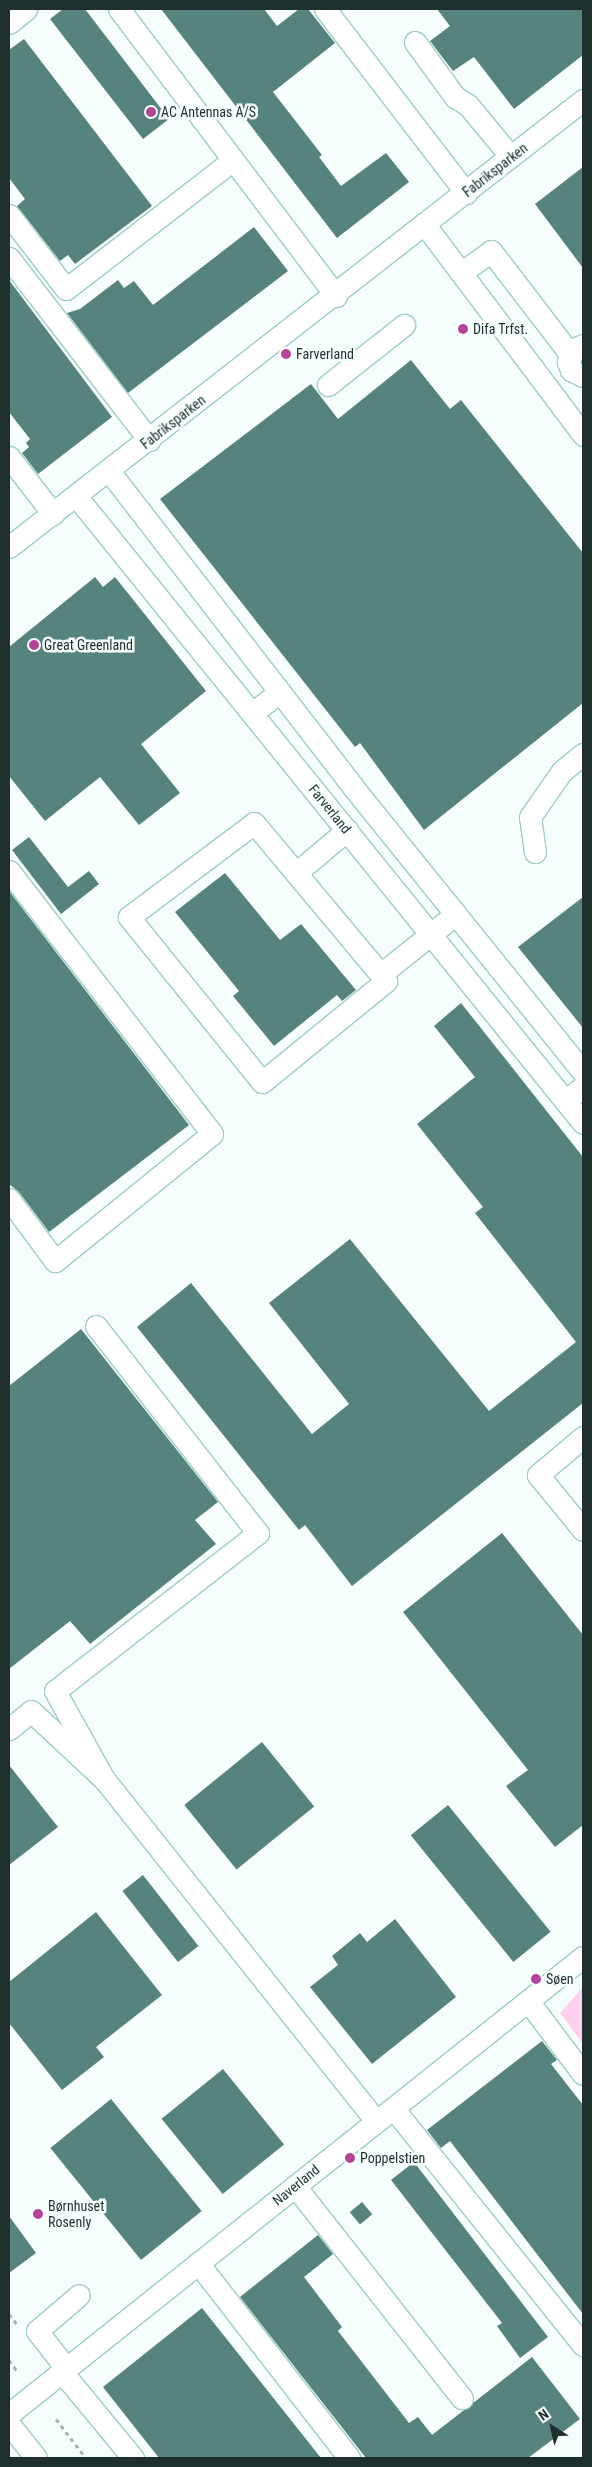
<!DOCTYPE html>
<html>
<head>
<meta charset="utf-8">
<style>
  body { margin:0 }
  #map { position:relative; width:592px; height:2467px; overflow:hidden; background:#f5fefd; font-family:"Roboto Condensed",sans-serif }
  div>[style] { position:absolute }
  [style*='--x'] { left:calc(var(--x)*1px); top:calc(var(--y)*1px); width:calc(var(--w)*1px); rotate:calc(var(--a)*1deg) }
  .green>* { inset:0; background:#fdd0ef }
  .building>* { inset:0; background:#57837e; transform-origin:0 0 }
  .path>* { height:3px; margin-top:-1.5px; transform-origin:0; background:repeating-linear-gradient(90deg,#a7b4b2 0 4px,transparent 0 8px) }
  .roads { filter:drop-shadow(1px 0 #9ecdc7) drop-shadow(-1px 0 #9ecdc7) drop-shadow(0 1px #9ecdc7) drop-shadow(0 -1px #9ecdc7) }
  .minor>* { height:21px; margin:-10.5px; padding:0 10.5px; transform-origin:10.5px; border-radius:10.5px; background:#fff }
  .dots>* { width:14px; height:14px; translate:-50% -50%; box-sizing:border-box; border:2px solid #f5fefd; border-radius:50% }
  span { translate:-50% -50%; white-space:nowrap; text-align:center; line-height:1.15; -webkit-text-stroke:5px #f5fefd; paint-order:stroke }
  .poi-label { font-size:14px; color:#1e302e }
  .left { translate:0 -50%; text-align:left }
  .street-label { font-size:14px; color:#1e302e }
  .frame { position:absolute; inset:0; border:10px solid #1e302e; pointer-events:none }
  .north { position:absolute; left:527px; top:2402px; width:50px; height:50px; -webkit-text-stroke:4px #f5fefd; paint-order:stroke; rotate:325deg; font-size:14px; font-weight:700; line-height:20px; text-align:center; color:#1e302e }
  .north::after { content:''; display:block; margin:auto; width:18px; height:22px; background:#1e302e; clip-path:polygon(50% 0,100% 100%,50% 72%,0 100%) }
</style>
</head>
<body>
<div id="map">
  <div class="green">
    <div style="clip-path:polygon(583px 1987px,583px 2044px,560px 2013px)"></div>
  </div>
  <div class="building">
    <div style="clip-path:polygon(63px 9px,85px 9px,169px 119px,143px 139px,50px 19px)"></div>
    <div style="clip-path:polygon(161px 9px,264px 9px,277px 26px,299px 9px,308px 9px,335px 43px,273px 92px,322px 155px,319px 157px,341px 186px,386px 153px,409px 182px,337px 238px)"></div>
    <div style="clip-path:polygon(437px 9px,583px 9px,583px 55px,514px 109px,474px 57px,453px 71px,430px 41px,450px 26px)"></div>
    <div style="clip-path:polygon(24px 39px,152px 206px,75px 264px,68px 255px,60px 261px,17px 206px,25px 199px,9px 178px,9px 50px)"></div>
    <div style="clip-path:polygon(583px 167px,583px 268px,535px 204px)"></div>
    <div style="clip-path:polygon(254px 227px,288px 271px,128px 393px,67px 313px,80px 309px,118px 280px,124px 288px,134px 281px,153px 305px)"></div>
    <div style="clip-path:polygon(9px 280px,112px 417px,38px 474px,22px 453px,29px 447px,26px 443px,30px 439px,9px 412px)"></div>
    <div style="clip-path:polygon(411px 360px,450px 409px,461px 400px,583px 553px,583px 703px,424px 830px,360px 743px,355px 747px,160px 499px,311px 384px,338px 419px)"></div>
    <div style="clip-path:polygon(95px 577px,103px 587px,115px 577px,206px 691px,141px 744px,180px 793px,139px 825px,100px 777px,45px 821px,9px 776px,9px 647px)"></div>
    <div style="clip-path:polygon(29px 837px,68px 887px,89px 871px,99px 884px,61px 914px,12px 850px)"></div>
    <div style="clip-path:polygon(225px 873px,280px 940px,301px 924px,356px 990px,342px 1001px,337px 995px,274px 1046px,233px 996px,239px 991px,175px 912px)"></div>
    <div style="clip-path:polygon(9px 891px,189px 1125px,49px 1232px,19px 1192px,9px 1184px)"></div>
    <div style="clip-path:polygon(583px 897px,583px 1028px,518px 947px)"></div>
    <div style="clip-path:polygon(461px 1003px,583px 1157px,583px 1403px,352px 1586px,305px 1525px,299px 1530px,137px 1327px,191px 1283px,312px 1434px,349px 1404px,269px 1303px,350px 1239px,489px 1411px,576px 1342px,475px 1213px,483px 1207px,417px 1124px,475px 1077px,434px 1026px)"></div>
    <div style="clip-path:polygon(81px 1329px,218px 1502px,195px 1520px,216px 1544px,90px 1644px,70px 1621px,9px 1669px,9px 1386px)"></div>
    <div style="clip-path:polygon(502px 1533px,583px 1635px,583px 1825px,555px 1847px,506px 1786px,528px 1770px,403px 1612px)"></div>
    <div style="left:262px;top:1742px;width:83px;height:100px;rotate:51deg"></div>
    <div style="clip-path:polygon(9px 1765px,58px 1827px,9px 1865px)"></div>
    <div style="left:448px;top:1805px;width:163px;height:48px;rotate:51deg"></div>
    <div style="left:143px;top:1875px;width:90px;height:26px;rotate:52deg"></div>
    <div style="clip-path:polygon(96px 1912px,162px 1995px,96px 2047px,104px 2057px,62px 2090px,9px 2023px,9px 1982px)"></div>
    <div style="clip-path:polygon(395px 1919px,456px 1997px,372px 2064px,310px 1987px,338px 1965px,332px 1956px,360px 1933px,367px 1942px)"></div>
    <div style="clip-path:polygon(542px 2041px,557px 2060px,551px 2064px,583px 2105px,583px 2314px,450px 2141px,441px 2148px,427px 2130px)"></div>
    <div style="left:223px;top:2069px;width:97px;height:79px;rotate:51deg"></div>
    <div style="left:111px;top:2099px;width:144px;height:78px;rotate:51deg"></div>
    <div style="clip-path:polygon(414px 2162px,548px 2337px,520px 2358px,497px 2326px,502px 2323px,391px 2180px)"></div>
    <div style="left:362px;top:2202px;width:16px;height:16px;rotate:50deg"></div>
    <div style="clip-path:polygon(9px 2216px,36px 2253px,9px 2273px)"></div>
    <div style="clip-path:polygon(318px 2235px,333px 2254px,304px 2277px,342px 2327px,338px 2331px,409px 2423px,418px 2417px,432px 2435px,532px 2357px,580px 2419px,528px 2458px,366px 2458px,240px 2297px)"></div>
    <div style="clip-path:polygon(202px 2308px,321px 2458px,159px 2458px,103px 2387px)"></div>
  </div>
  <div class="path">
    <div style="--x:9;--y:2314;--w:16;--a:52"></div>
    <div style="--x:9;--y:2360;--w:14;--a:54"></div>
    <div style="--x:56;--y:2419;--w:49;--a:52.4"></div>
  </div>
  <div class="roads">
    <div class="minor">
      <div style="--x:119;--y:9;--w:360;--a:52.9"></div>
      <div style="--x:325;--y:9;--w:232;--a:52.5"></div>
      <div style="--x:9;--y:23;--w:22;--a:-39"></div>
      <div style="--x:415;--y:42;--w:68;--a:54"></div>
      <div style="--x:455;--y:97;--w:15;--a:32"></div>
      <div style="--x:468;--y:105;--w:67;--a:50.4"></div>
      <div style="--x:9;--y:215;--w:93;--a:52.4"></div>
      <div style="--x:66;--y:289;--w:211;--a:-37.7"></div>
      <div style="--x:425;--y:225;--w:263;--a:53"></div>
      <div style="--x:9;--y:258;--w:230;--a:52.4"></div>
      <div style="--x:461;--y:273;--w:37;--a:-36"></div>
      <div style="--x:491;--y:251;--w:130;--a:52.5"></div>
      <div style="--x:583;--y:345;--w:9;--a:159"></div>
      <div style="--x:575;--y:348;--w:16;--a:117"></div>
      <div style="--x:568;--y:362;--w:9;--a:69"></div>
      <div style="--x:571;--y:370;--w:13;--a:27"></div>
      <div style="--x:328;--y:385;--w:97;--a:-38.3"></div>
      <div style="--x:9;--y:457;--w:72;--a:52.3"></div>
      <div style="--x:109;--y:471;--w:399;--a:52.3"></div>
      <div style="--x:353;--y:787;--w:366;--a:51.1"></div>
      <div style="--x:76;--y:496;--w:806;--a:51.04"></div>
      <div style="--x:9;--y:547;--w:728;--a:-37.91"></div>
      <div style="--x:252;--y:713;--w:35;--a:-37"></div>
      <div style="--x:254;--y:823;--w:206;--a:50.1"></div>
      <div style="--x:386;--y:981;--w:160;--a:140.8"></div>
      <div style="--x:262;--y:1082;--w:212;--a:-128.9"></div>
      <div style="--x:129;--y:917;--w:156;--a:-36.9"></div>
      <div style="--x:535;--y:852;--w:35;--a:-98"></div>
      <div style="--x:530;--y:817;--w:56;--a:-55.2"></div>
      <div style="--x:562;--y:771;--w:27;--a:-39"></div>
      <div style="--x:9;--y:871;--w:332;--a:52.3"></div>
      <div style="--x:212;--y:1134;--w:202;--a:141"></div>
      <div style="--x:55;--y:1261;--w:77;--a:-126.6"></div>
      <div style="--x:296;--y:873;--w:67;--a:-40.1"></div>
      <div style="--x:381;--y:974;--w:96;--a:-38.7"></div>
      <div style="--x:565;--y:1101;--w:23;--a:-38"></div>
      <div style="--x:96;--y:1326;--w:263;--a:52"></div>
      <div style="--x:258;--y:1533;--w:257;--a:142.1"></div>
      <div style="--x:55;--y:1691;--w:101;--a:60.9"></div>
      <div style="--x:583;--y:1437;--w:59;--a:139.8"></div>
      <div style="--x:538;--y:1475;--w:71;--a:50.7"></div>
      <div style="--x:9;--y:1729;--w:28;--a:-39"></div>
      <div style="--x:31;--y:1711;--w:100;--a:43"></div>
      <div style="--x:104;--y:1779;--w:437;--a:51.5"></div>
      <div style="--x:528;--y:2001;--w:91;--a:53"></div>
      <div style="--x:393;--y:2108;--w:304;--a:51.3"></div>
      <div style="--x:295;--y:2186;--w:270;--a:51.8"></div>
      <div style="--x:198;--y:2263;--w:247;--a:52.2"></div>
      <div style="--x:66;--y:2368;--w:47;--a:-128.1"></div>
      <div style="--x:37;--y:2331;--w:55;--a:-40.6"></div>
      <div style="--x:62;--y:2372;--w:112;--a:50.5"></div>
      <div style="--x:9;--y:2414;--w:734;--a:-38.53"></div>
      <div style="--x:9;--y:2424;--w:43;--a:51.5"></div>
    </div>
  </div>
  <div class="dots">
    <div style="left:151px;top:112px;background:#b7429b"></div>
    <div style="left:463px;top:329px;background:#b7429b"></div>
    <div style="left:286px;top:354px;background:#b7429b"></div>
    <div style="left:34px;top:645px;background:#b7429b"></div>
    <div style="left:536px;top:1979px;background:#b7429b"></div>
    <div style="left:350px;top:2158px;background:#b7429b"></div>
    <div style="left:38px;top:2214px;background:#b7429b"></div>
  </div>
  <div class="poi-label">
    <span class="left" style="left:161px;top:112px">AC Antennas A/S</span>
    <span class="left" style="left:473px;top:329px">Difa Trfst.</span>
    <span class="left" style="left:296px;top:354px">Farverland</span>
    <span class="left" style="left:44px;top:645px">Great Greenland</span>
    <span class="left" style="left:546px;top:1979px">Søen</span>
    <span class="left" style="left:360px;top:2158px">Poppelstien</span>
    <span class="left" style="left:48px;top:2214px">Børnhuset<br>Rosenly</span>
  </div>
  <div class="street-label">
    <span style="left:495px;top:170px;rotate:-38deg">Fabriksparken</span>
    <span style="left:173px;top:422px;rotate:-38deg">Fabriksparken</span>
    <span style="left:330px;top:809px;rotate:51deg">Farverland</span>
    <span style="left:296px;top:2185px;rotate:-39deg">Naverland</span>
  </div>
  <div class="frame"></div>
  <div class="north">N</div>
</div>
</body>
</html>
